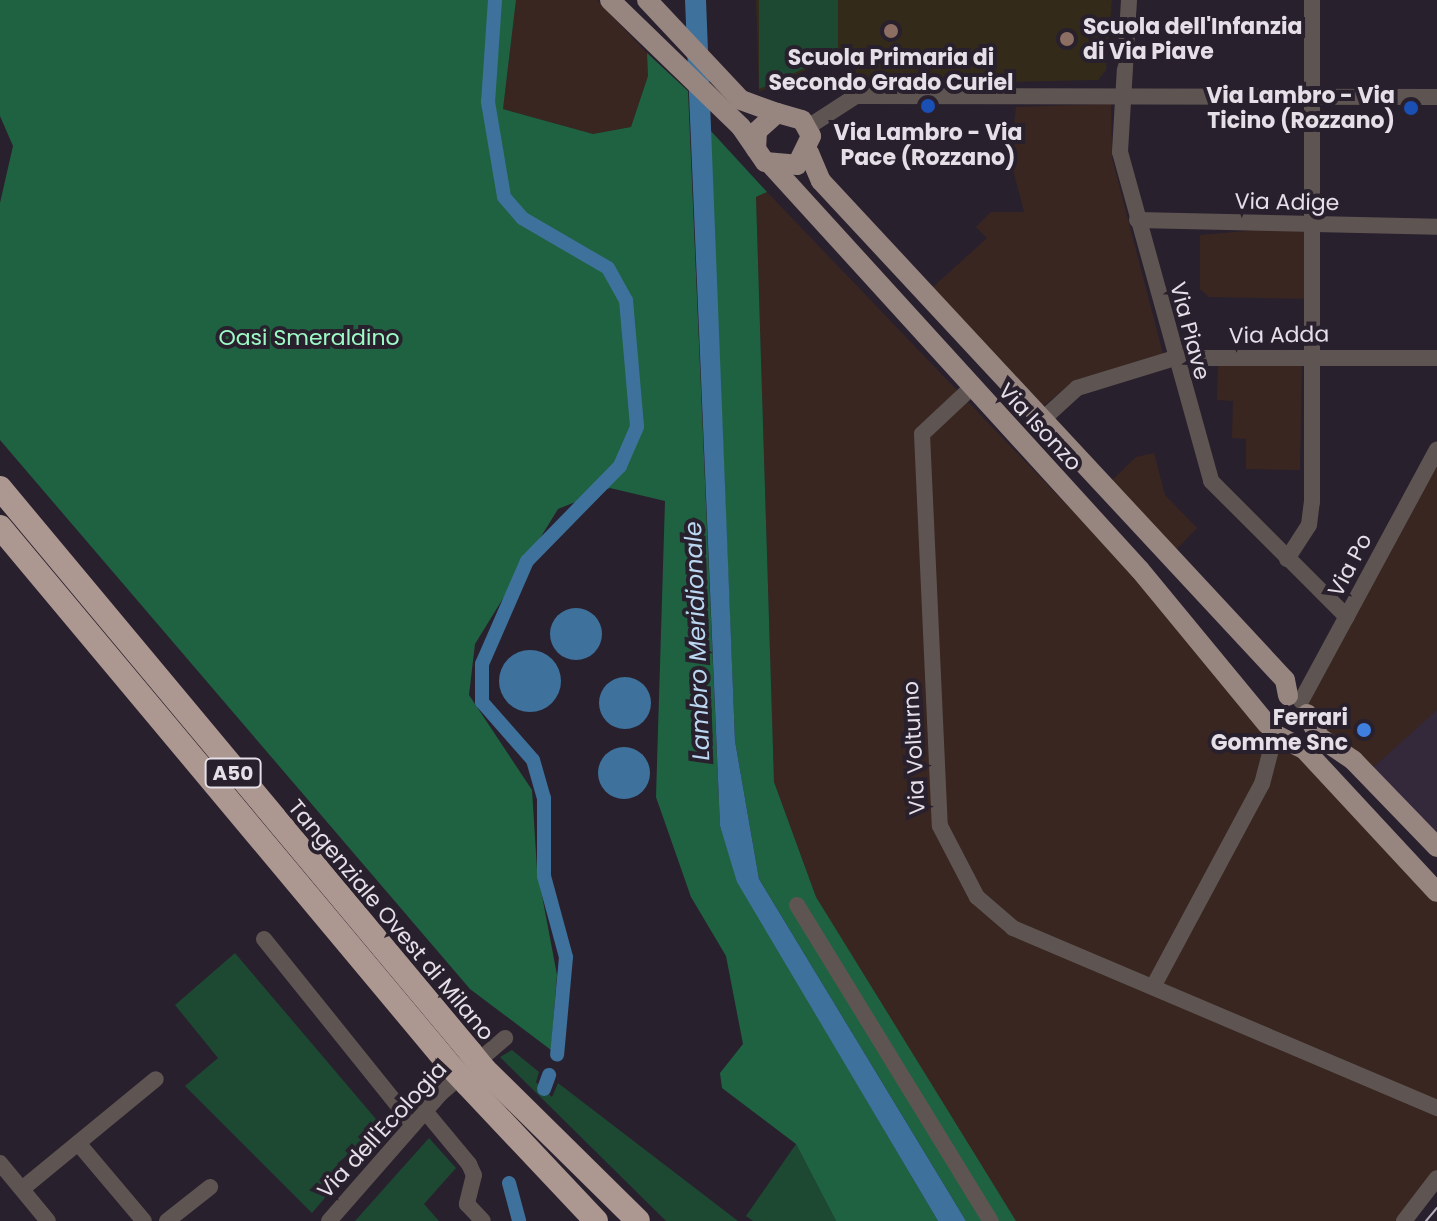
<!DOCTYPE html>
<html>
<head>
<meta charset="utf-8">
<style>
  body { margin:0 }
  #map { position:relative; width:1437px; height:1221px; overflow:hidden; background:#29202e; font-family:Poppins,sans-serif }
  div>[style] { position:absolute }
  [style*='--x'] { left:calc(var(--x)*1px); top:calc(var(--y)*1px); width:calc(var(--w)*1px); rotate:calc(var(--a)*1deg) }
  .built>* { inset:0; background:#34283b }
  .industrial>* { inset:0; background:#392621 }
  .education>* { inset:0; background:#332a1a }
  .green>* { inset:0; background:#1d4832 }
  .forest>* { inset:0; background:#1f6241 }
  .water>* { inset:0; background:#3e729c }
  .round { border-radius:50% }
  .canal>* { height:14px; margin:-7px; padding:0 7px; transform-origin:7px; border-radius:7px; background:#3e729c }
  .minor>* { height:16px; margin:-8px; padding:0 8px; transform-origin:8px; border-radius:8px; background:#5e5552 }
  .major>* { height:20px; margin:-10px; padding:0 10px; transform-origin:10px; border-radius:10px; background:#978580 }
  .highway>* { height:24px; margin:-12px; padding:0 12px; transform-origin:12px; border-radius:12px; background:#ad9891 }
  .tram>* { height:2px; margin:-1px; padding:0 1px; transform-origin:1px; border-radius:1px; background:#b3acb7 }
  .highway-bridge>* { height:24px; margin:-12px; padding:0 12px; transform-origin:12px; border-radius:12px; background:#ad9891 }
  .dots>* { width:22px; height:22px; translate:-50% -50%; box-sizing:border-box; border:4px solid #29202e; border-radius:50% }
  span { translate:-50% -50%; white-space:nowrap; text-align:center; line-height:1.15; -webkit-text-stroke:8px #29202e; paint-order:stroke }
  .shield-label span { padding:2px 6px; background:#29202e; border:2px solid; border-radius:6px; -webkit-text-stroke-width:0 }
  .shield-label { font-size:20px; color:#e5dfe8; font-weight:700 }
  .poi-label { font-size:22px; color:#e5dfe8; font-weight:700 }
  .left { translate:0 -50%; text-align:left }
  .right { translate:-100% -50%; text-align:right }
  .street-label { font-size:22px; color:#e5dfe8 }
  .park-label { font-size:22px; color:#9dfac5 }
  .water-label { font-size:24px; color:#bbd8f2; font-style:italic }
</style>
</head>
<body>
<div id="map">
  <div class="built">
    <div style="clip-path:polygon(1436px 708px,1437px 710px,1437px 847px,1367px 773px)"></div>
  </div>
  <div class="industrial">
    <div style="clip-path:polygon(516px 0,597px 0,647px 53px,648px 76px,631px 127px,593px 134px,503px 109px)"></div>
    <div style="clip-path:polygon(1111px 104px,1112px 158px,1163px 354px,1076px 380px,1043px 406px,933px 287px,987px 238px,976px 227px,991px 212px,1024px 212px,1010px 158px,1016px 107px)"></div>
    <div style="clip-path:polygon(767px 192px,1248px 694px,1269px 728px,1437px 892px,1437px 1177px,1402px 1221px,1016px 1221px,865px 981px,816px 897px,774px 782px,756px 197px)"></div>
    <div style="clip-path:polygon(1313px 225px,1312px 299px,1209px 297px,1200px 289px,1200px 235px)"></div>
    <div style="clip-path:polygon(1218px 364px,1302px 365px,1300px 470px,1246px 469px,1246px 439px,1232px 438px,1233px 401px,1217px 400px)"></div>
    <div style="clip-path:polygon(1437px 449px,1437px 710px,1367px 773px,1306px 709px)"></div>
    <div style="clip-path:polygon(1154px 453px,1165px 495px,1197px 528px,1170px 556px,1105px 487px,1136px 457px)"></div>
  </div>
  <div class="education">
    <div style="clip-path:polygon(756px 0,1112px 0,1106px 70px,1098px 80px,966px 83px,965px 94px,869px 92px,843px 53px,759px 92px)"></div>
  </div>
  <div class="green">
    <div style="clip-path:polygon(759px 0,838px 0,838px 53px,759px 89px)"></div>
    <div style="clip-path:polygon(235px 953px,381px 1125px,337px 1164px,345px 1174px,312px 1213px,185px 1086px,218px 1058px,175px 1005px)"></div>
    <div style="clip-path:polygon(512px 1050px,539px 1072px,536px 1082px,552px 1097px,558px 1083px,738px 1221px,666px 1221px,500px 1057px)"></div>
    <div style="clip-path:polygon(429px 1138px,456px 1168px,424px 1204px,439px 1221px,355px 1221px)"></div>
    <div style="clip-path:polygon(796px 1144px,836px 1221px,753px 1221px,746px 1216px)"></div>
  </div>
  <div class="forest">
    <div style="clip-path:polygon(0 0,516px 0,503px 109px,593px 134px,631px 127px,648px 76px,647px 53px,688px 91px,720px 826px,738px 882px,938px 1221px,836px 1221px,796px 1144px,722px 1088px,720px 1073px,743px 1044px,726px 956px,691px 897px,656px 797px,665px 501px,610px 488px,558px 509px,475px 644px,469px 695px,532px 790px,537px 869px,557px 975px,551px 1050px,470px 989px,0 440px,0 203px,13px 146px,0 116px)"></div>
    <div style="clip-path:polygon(710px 130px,767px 192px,756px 197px,774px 782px,816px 897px,1016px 1221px,966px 1221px,759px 879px,735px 741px)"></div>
  </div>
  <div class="water">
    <div style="clip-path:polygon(685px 0,706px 0,735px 741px,759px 879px,966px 1221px,938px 1221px,737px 882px,720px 826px)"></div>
    <div class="round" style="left:550px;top:608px;width:52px;height:52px"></div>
    <div class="round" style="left:499px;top:650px;width:62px;height:62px"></div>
    <div class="round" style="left:599px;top:677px;width:52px;height:52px"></div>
    <div class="round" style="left:598px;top:747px;width:52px;height:52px"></div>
  </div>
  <div class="canal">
    <div style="--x:495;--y:0;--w:102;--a:93.9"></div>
    <div style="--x:488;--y:102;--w:96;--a:80.4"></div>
    <div style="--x:504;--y:197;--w:28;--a:49"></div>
    <div style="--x:522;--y:218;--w:99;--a:30.2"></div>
    <div style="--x:608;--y:268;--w:37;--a:61"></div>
    <div style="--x:626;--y:300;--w:127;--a:85"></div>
    <div style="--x:637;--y:427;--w:43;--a:113.6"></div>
    <div style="--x:620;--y:466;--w:133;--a:134.4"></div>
    <div style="--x:527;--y:561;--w:112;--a:113.6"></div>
    <div style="--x:482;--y:664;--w:38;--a:90"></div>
    <div style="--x:482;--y:702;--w:77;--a:48.7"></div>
    <div style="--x:533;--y:760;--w:40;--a:74"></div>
    <div style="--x:544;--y:798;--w:78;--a:90"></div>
    <div style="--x:544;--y:876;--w:84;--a:74.8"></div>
    <div style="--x:566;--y:957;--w:98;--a:95.2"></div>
    <div style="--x:544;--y:1089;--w:15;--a:-70"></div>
    <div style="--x:509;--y:1183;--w:39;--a:75"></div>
  </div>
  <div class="minor">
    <div style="--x:1129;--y:0;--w:152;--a:93.4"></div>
    <div style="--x:1120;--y:152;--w:341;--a:74.5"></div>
    <div style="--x:1211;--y:481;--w:192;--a:45"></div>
    <div style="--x:808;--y:127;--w:57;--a:-32.9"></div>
    <div style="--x:856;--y:96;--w:581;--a:0.1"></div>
    <div style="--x:1137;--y:220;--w:300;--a:1.3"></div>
    <div style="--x:971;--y:388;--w:67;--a:136.8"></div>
    <div style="--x:922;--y:434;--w:392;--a:87.4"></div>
    <div style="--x:940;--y:826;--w:80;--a:62.5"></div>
    <div style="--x:977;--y:897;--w:48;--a:40.7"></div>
    <div style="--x:1013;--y:928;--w:461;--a:23"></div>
    <div style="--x:1042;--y:420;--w:47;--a:-42.4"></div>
    <div style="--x:1077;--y:388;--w:102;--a:-17"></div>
    <div style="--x:1175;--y:358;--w:262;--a:0"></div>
    <div style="--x:1287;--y:559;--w:40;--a:-57.1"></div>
    <div style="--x:1309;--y:525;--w:23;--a:-83"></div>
    <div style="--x:1312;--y:502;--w:502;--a:-90"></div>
    <div style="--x:1301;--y:701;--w:286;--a:-61.6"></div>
    <div style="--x:797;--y:905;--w:371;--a:58.5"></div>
    <div style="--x:264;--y:939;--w:238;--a:51.2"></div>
    <div style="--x:1153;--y:987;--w:230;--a:-61.8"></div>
    <div style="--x:1262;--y:784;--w:52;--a:-75.4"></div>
    <div style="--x:425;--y:1111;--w:69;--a:50.3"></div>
    <div style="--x:469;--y:1164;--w:12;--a:66"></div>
    <div style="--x:474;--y:1175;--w:30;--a:104"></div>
    <div style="--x:467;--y:1204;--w:23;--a:47"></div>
    <div style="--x:78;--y:1143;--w:102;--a:49.8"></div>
    <div style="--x:0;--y:1163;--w:75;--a:50.4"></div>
    <div style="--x:22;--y:1189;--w:173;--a:-39.4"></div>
    <div style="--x:167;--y:1221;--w:55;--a:-38.3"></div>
    <div style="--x:329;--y:1221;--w:169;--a:-48.8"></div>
    <div style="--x:440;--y:1094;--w:86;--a:-40.7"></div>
    <div style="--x:1404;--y:1221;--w:54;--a:-52.5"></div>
  </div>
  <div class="major">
    <div style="--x:610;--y:0;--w:182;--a:44.1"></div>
    <div style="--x:741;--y:127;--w:42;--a:55.6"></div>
    <div style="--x:765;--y:162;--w:32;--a:5"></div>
    <div style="--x:797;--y:165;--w:32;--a:-64"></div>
    <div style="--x:811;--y:136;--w:18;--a:-119"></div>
    <div style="--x:802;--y:120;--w:26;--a:-164"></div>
    <div style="--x:777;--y:113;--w:27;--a:138"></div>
    <div style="--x:757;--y:131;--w:18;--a:93"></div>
    <div style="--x:647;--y:0;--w:137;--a:46.8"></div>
    <div style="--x:741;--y:100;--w:38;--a:20"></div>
    <div style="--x:809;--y:153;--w:30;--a:67"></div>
    <div style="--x:821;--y:181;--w:681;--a:47.08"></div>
    <div style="--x:1285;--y:680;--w:16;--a:79"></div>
    <div style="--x:772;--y:166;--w:546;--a:47.67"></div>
    <div style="--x:1140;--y:570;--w:200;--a:50.5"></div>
    <div style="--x:1307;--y:714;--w:26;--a:62"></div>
    <div style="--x:1319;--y:737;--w:41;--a:34.1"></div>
    <div style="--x:1353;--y:760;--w:121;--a:46"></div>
    <div style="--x:1278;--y:736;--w:29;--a:27"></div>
    <div style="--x:1304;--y:749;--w:195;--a:47.1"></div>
  </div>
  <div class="highway">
    <div style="--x:0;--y:488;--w:736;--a:50.18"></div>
    <div style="--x:0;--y:527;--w:706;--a:50.11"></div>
    <div style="--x:484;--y:1069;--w:216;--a:44.6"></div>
    <div style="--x:467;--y:1084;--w:188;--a:46.7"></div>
  </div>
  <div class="tram">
    <div style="--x:1426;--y:1221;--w:17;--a:-50"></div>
  </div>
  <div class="highway-bridge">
    <div style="--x:471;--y:1053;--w:21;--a:51"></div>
    <div style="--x:453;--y:1069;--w:21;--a:47"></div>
  </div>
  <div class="dots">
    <div style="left:891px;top:31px;background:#8d6e63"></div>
    <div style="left:1067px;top:39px;background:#8d6e63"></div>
    <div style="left:928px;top:106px;background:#1a4fb4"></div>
    <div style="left:1411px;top:108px;background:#1a4fb4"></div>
    <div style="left:1364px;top:730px;background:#3f7fe0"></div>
  </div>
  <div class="shield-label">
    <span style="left:233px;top:773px">A50</span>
  </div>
  <div class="poi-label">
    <span class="left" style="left:1083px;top:39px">Scuola dell'Infanzia<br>di Via Piave</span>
    <span style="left:891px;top:70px">Scuola Primaria di<br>Secondo Grado Curiel</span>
    <span class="right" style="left:1395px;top:108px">Via Lambro - Via<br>Ticino (Rozzano)</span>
    <span style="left:928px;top:145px">Via Lambro - Via<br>Pace (Rozzano)</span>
    <span class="right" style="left:1348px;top:730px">Ferrari<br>Gomme Snc</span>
  </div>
  <div class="street-label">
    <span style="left:1287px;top:202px;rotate:1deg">Via Adige</span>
    <span style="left:1190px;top:331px;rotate:75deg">Via Piave</span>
    <span style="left:1279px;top:335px;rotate:-1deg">Via Adda</span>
    <span style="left:1040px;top:427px;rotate:47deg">Via Isonzo</span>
    <span style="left:1350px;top:565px;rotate:-62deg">Via Po</span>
    <span style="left:914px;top:748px;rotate:-93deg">Via Volturno</span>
    <span style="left:391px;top:920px;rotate:50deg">Tangenziale Ovest di Milano</span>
    <span style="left:382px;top:1130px;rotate:-47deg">Via dell'Ecologia</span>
  </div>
  <div class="park-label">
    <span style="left:309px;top:338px">Oasi Smeraldino</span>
  </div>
  <div class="water-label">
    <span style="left:697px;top:641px;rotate:-92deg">Lambro Meridionale</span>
  </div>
</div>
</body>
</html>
